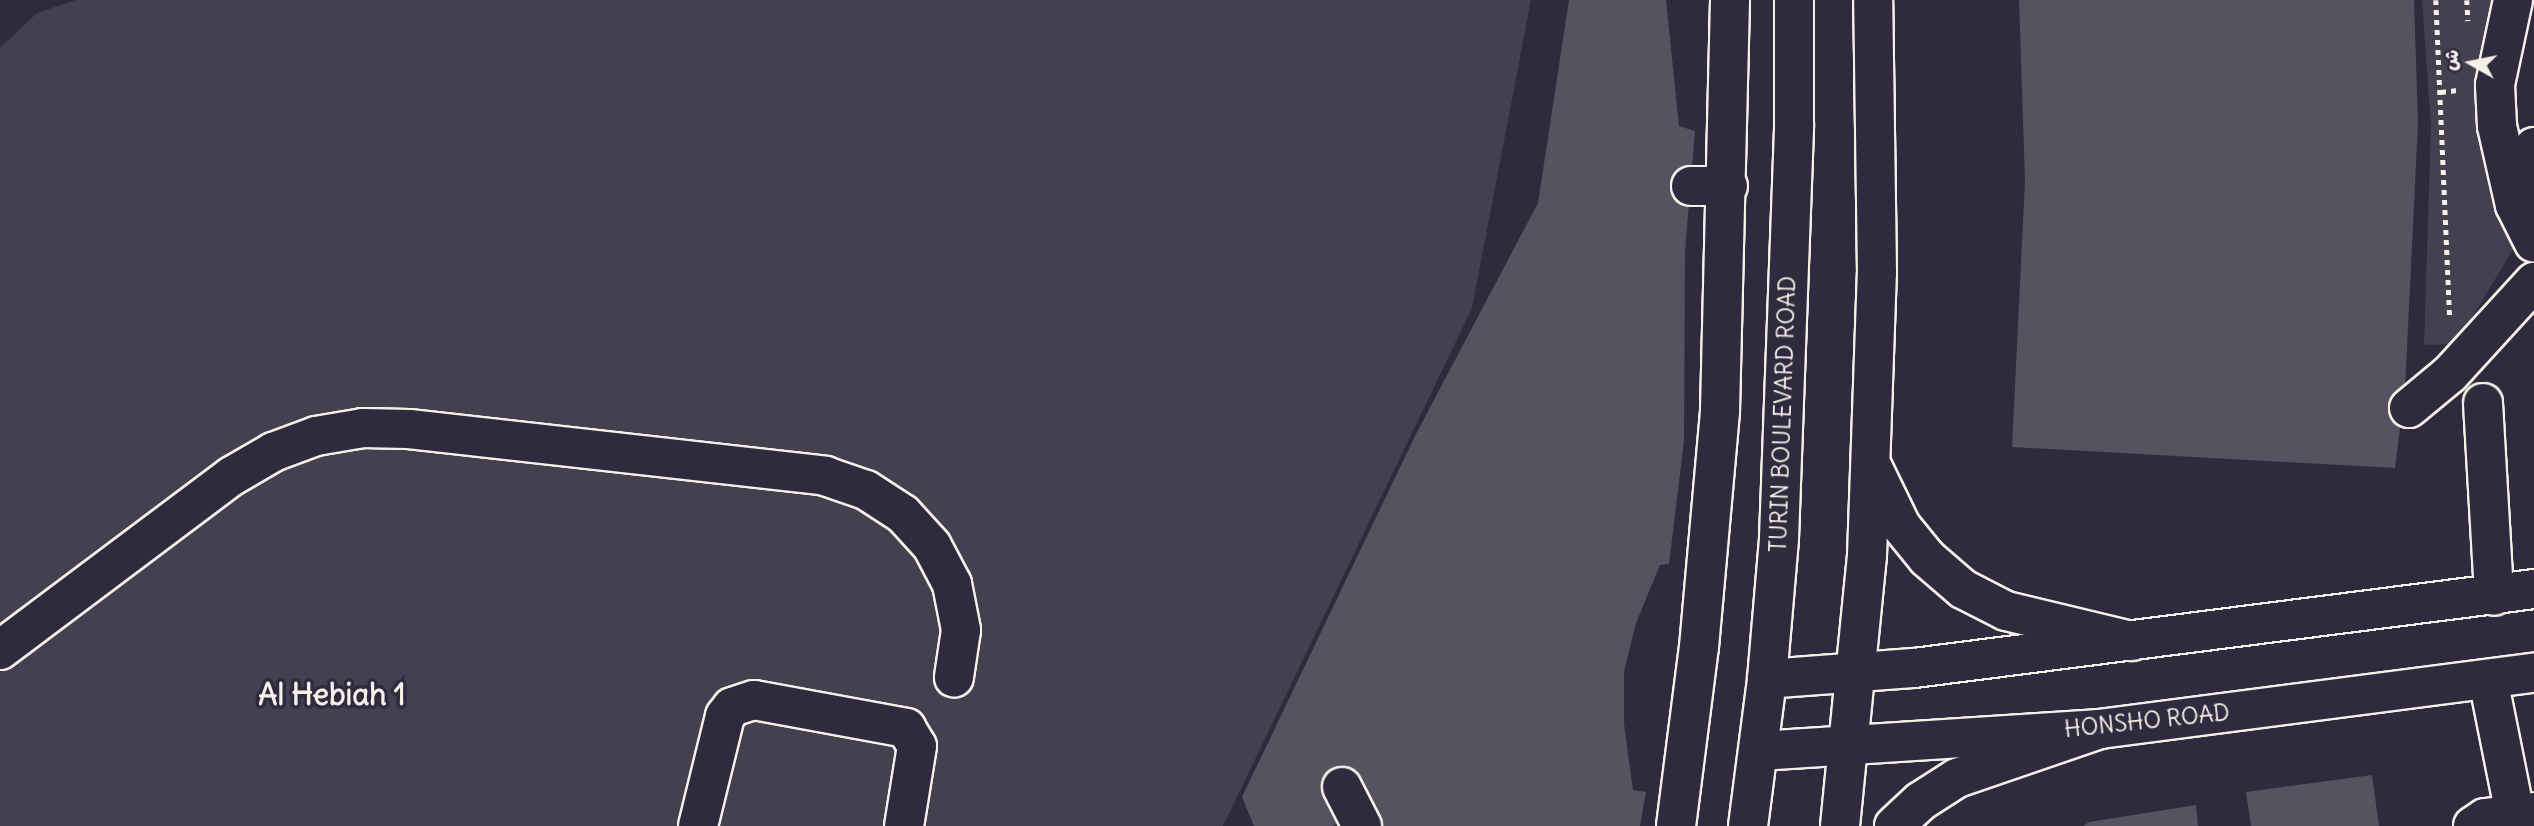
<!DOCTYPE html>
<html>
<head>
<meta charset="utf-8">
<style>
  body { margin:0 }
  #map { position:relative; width:2534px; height:826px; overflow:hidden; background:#2f2a3d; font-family:Delius,"Playpen Sans Arabic",sans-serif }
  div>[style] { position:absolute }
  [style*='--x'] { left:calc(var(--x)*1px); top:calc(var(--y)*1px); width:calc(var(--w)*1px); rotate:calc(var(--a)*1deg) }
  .green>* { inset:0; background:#454050 }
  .building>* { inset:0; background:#56525f }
  .path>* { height:4.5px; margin-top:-2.25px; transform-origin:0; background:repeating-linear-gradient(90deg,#f4f1e8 0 5px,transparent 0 10px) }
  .roads { filter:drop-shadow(2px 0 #f4f1e8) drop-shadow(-2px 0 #f4f1e8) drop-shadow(0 2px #f4f1e8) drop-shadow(0 -2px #f4f1e8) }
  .minor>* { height:38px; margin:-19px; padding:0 19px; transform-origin:19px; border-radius:19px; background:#2f2a3d }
  .major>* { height:38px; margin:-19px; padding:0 19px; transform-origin:19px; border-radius:19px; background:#2f2a3d }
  span { translate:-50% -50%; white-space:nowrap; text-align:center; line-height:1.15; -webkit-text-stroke:7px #2f2a3d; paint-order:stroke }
  .street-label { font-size:23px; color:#f4f1e8 }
  .district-label { font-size:30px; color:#f4f1e8; font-weight:700 }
  .north { position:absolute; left:2436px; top:28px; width:70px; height:70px; -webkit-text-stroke:5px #2f2a3d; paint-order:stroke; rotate:279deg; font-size:19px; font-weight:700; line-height:28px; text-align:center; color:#f4f1e8 }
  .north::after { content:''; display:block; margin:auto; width:24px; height:32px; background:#f4f1e8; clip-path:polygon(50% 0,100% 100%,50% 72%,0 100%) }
</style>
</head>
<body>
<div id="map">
  <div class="green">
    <div style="clip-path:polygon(76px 0,1531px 0,1472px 308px,1223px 826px,0 826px,0 48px,37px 13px)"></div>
    <div style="clip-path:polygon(2422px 0,2506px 0,2475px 105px,2517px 243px,2456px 344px,2424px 345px,2431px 126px)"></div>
  </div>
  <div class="building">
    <div style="clip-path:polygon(1569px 0,1666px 0,1679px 126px,1695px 131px,1685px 252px,1684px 441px,1669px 564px,1660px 565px,1636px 623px,1624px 672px,1624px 724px,1633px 790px,1646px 792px,1640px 826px,1373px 826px,1345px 820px,1332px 826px,1254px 826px,1242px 797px,1416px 434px,1538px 203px)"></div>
    <div style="clip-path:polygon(2019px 0,2414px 0,2418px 123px,2405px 389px,2395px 468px,2012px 447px,2025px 181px)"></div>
    <div style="clip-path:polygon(2372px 775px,2379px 826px,2251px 826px,2246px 792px)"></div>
    <div style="clip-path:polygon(2196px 805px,2198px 826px,2083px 826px,2089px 822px)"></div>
  </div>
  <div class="path">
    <div style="--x:2436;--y:0;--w:317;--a:87.5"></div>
    <div style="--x:2467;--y:0;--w:21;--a:87"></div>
    <div style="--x:2441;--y:92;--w:17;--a:-7"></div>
  </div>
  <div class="roads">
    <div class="minor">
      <div style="--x:2513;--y:0;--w:87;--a:102"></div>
      <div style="--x:2495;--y:85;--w:41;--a:87.2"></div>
      <div style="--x:2497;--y:126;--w:81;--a:77.2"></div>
      <div style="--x:2515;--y:205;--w:42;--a:63.4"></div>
      <div style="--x:1691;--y:186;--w:37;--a:0"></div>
      <div style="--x:2515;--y:205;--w:61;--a:-71.9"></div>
      <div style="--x:2483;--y:403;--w:193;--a:86.7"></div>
      <div style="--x:2409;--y:408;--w:53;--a:-39.7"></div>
      <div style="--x:2450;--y:374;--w:125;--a:-47.6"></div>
      <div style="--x:0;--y:650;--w:290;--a:-36.9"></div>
      <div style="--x:232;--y:476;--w:48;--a:-30.3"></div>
      <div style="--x:273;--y:452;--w:46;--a:-20.4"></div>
      <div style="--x:316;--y:436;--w:48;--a:-9.7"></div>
      <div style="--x:363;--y:428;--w:46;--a:1.2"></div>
      <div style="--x:409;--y:429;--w:419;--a:6.4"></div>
      <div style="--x:825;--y:476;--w:43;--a:18.9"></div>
      <div style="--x:866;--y:490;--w:44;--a:33"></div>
      <div style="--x:903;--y:514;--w:43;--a:47.8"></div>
      <div style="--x:932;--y:546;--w:43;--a:62.2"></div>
      <div style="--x:952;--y:584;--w:47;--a:78.9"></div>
      <div style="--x:961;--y:630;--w:48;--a:98.5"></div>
      <div style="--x:1767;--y:679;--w:147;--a:-4.3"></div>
      <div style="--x:1914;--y:668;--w:625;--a:-7.26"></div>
      <div style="--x:2488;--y:679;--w:138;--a:78.7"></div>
      <div style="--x:1759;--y:751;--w:342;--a:-3.7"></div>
      <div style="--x:2100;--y:729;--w:438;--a:-7.4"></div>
      <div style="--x:1342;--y:787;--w:44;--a:62.9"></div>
      <div style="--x:698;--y:826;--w:113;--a:-76.2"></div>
      <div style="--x:725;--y:716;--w:11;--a:-52"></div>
      <div style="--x:732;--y:707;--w:23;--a:-18"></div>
      <div style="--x:754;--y:700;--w:155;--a:10.4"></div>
      <div style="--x:906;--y:728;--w:21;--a:59"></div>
      <div style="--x:917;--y:746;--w:81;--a:99.2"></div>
      <div style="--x:1676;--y:826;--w:180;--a:-82.7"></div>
      <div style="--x:1699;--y:647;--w:238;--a:-84.9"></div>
      <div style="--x:1720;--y:410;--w:410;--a:-88.6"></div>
      <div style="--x:2473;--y:826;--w:14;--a:-34"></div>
      <div style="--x:2485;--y:818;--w:49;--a:-7"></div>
    </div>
    <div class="major">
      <div style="--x:1873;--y:468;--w:64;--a:64.2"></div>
      <div style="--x:1901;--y:526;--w:41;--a:50.9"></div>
      <div style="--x:1927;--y:558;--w:48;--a:40.7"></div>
      <div style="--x:1963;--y:589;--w:48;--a:27.1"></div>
      <div style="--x:2006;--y:611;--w:129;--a:13.5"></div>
      <div style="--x:1748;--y:826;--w:148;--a:-82.6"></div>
      <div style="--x:1767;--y:679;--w:142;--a:-85.1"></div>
      <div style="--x:1779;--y:538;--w:414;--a:-87.9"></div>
      <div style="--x:1794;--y:124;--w:124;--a:-90"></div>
      <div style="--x:1840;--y:826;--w:271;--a:-84.3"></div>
      <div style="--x:1867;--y:556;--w:283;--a:-88"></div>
      <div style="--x:1877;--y:273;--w:273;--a:-90.8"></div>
      <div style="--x:1894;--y:826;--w:37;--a:-43"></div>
      <div style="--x:1921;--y:801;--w:43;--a:-32.6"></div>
      <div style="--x:1957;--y:778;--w:151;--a:-18.9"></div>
    </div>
  </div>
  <div class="street-label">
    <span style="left:1783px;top:414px;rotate:-88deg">TURIN BOULEVARD ROAD</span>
    <span style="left:2147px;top:721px;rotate:-6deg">HONSHO ROAD</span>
  </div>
  <div class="district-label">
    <span style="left:332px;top:694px">Al Hebiah 1</span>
  </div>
  <div class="north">ش</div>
</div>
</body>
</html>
